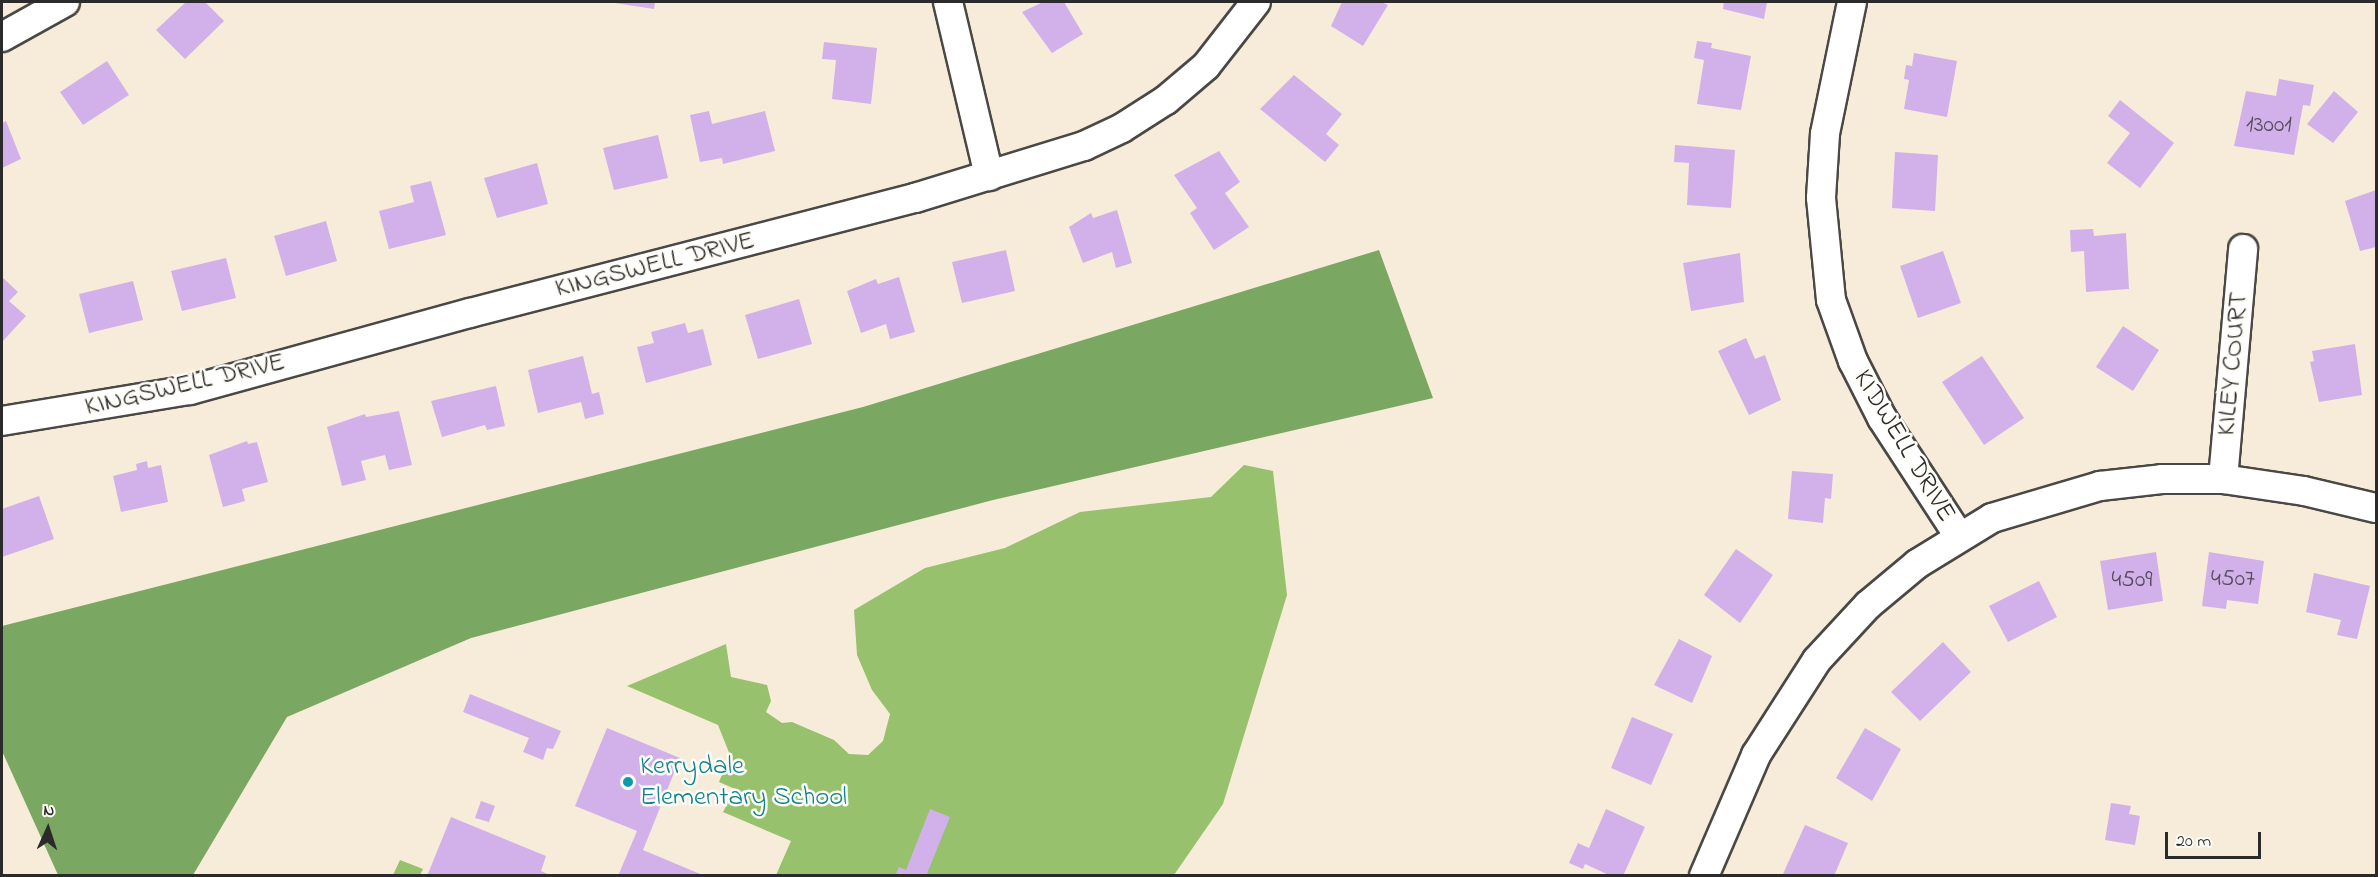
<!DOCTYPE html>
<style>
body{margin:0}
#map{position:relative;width:2378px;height:877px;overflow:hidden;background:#f7ecd9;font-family:"Indie Flower",sans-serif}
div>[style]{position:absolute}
.green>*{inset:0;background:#98c16e}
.forest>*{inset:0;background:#7aa761}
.building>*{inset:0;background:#d2b1ea}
.roads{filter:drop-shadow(2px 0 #4a4845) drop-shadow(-2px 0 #4a4845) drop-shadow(0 2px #4a4845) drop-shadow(0 -2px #4a4845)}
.minor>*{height:28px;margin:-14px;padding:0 14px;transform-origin:14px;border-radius:14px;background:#fff}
.dots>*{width:16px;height:16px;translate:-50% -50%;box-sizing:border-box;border:3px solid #fdfcf7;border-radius:50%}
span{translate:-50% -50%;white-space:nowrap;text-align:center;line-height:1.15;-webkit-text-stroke:5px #fdfcf7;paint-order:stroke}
.number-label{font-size:24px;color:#554c5b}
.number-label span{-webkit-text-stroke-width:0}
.street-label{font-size:27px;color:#2b2b2b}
.culture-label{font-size:27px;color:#0d838f}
.left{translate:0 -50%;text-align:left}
.frame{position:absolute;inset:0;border:3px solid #2b2b2b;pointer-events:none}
.north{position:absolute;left:18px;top:799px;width:60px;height:60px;-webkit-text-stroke:4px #fdfcf7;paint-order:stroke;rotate:3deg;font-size:16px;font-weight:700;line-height:24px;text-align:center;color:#2b2b2b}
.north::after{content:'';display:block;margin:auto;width:21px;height:27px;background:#2b2b2b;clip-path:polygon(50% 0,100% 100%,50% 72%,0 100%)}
.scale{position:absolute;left:2165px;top:832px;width:96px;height:27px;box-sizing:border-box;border:3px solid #2b2b2b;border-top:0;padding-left:8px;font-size:18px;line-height:21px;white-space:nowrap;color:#2b2b2b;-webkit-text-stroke:4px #fdfcf7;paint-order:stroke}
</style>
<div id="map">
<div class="green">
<div style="clip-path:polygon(1244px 465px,1273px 471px,1287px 595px,1223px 804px,1174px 875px,776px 875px,791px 841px,723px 812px,735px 789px,719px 782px,730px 755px,718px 725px,627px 686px,726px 644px,731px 677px,767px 685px,771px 701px,766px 712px,782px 723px,792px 722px,834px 740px,849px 754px,868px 755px,883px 741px,890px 714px,872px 690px,857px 655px,854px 610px,925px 568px,1005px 548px,1080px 512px,1211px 497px)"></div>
<div style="clip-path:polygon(400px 860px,423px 869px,420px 875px,393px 875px)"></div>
</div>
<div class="forest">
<div style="clip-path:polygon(1379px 250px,1433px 398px,993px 500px,471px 638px,287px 717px,193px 875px,58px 875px,2px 751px,2px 626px,863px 407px)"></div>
</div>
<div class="building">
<div style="clip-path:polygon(186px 2px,205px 2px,224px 21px,185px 59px,156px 30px)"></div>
<div style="clip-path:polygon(608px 2px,655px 2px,654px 9px)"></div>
<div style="clip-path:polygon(1043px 2px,1064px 2px,1083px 34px,1052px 53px,1022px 12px)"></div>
<div style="clip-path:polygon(1342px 2px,1381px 2px,1388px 5px,1363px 46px,1331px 26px)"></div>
<div style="clip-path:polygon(1724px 2px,1767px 2px,1764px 19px,1723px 9px)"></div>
<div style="clip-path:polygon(1697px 41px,1712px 43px,1711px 48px,1751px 56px,1741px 110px,1697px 104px,1704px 60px,1694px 58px)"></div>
<div style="clip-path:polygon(824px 42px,877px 48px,871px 104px,832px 99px,836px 60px,822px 59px)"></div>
<div style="clip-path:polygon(1914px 53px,1957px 61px,1947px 117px,1904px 109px,1909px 80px,1904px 79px,1906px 65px,1912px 66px)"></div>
<div style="clip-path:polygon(107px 61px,129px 95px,83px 125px,60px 92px)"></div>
<div style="clip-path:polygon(1294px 75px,1342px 114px,1326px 134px,1339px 145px,1325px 162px,1260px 109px)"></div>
<div style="clip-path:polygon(2279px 79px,2314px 85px,2310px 106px,2303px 105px,2294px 155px,2234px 146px,2246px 91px,2276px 96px)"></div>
<div style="clip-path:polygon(2334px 91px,2358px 112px,2333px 143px,2307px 124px)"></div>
<div style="clip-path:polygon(2120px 100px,2174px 143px,2140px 188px,2107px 163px,2130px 133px,2108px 116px)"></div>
<div style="clip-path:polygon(709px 111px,712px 124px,765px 111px,775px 151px,723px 164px,722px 158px,700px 162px,690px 115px)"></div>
<div style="clip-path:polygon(6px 121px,21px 159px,2px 168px,2px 123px)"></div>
<div style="clip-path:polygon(658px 135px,668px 178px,614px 190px,603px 148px)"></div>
<div style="clip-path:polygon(1675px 145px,1735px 150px,1731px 208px,1687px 205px,1689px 163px,1674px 162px)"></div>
<div style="clip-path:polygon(1219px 151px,1240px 182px,1225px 193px,1249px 227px,1214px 250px,1190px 213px,1197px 208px,1174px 175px)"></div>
<div style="clip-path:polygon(1895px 152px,1938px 155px,1935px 211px,1892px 208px)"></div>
<div style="clip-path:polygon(537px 163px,548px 204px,497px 218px,484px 178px)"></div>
<div style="clip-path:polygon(431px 181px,446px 235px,389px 249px,379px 211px,414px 202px,410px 186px)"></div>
<div style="clip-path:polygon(2376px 190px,2376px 247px,2360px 251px,2345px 201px)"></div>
<div style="clip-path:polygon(1117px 210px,1132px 263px,1116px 268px,1112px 252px,1083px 263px,1069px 227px,1091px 213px,1093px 218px)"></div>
<div style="clip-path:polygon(326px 221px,337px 261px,286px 276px,274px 236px)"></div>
<div style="clip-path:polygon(2093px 229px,2094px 236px,2126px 233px,2129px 289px,2086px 292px,2084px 251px,2071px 252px,2070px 230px)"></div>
<div style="clip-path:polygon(1006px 250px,1015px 291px,962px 303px,952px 262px)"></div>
<div style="clip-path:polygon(1943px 251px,1961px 303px,1918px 318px,1900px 266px)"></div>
<div style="clip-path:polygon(1740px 253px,1744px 302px,1691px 311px,1683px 263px)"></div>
<div style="clip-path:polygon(226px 258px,236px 298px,182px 311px,171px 271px)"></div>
<div style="clip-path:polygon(2px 277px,18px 292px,9px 301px,26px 316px,2px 342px)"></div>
<div style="clip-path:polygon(899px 277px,915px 332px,890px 339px,886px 324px,861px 333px,847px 291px,876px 279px,878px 284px)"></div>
<div style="clip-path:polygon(133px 281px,143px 320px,89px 333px,79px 294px)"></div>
<div style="clip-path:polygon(799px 299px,812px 344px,758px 359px,745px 315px)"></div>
<div style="clip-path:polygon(685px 323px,688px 333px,703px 329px,712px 365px,646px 383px,637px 347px,654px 343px,651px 332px)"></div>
<div style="clip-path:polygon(2123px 326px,2159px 350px,2133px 391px,2096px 367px)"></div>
<div style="clip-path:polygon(1746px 338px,1755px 359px,1765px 355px,1781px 400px,1749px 415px,1718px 351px)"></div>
<div style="clip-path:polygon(2355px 344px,2362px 395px,2319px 402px,2310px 362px,2314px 361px,2312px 351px)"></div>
<div style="clip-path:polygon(583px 356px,592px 394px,599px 392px,604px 414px,585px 419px,581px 402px,538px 413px,528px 370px)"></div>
<div style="clip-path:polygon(1982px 356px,2024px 418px,1984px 445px,1942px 382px)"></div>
<div style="clip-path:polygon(496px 386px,505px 426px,487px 430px,485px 425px,442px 437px,431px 401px)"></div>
<div style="clip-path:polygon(399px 411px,412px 465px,389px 470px,385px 455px,361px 461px,366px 480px,342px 486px,327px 427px,365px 414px,366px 417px)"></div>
<div style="clip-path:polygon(247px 441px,248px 444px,257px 442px,268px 482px,242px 489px,245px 501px,223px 507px,209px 455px)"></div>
<div style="clip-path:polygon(147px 461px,148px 468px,161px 465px,168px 502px,121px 512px,113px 476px,137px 470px,136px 464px)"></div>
<div style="clip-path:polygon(1792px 471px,1833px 474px,1831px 499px,1825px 498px,1823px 523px,1788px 519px)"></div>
<div style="clip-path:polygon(39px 496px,54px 539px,2px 557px,2px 509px)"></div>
<div style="clip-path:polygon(1736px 549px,1773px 575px,1740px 623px,1704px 595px)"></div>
<div style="clip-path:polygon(2156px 552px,2163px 601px,2108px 610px,2100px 561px)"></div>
<div style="clip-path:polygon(2209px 552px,2264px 561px,2258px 604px,2227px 600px,2226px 609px,2202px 606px)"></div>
<div style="clip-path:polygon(2314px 573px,2370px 586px,2357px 639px,2337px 635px,2341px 620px,2306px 612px)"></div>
<div style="clip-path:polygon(2039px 581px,2057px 617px,2008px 642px,1989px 606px)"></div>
<div style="clip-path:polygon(1679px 639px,1712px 656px,1692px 703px,1654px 685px)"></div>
<div style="clip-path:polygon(1943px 642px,1971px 672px,1920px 721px,1891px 692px)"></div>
<div style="clip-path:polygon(470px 694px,561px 731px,553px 749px,547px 748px,543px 760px,523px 752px,529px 738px,463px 712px)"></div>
<div style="clip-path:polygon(1632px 717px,1673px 734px,1651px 785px,1611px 768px)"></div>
<div style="clip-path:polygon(607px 728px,680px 758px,643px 850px,705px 876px,618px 876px,637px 831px,575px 806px)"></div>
<div style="clip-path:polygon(1865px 728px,1901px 749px,1872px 801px,1836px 778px)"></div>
<div style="clip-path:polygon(481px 801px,495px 806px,489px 822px,475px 818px)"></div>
<div style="clip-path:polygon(2111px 803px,2131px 806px,2129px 814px,2140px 816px,2135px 845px,2105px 840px)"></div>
<div style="clip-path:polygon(930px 809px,950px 817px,926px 876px,895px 876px,899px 867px,906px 870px)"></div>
<div style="clip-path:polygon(1606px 809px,1645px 827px,1623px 876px,1611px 876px,1585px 864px,1583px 869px,1569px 863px,1578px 843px,1589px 848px)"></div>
<div style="clip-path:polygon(451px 817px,546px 856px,541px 871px,552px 876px,427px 876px)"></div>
<div style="clip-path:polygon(1805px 825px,1848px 843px,1834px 876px,1783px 874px)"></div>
</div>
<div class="roads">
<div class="minor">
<div style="left:948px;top:2px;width:179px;rotate:76.7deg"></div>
<div style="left:1852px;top:2px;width:135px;rotate:101.6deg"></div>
<div style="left:1825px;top:134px;width:64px;rotate:93.6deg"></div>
<div style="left:1821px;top:198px;width:102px;rotate:84.4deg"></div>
<div style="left:1831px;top:300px;width:65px;rotate:70.2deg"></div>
<div style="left:1853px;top:361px;width:64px;rotate:63deg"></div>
<div style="left:1882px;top:418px;width:141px;rotate:56.9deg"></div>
<div style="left:2px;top:37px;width:72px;rotate:-29.1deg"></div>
<div style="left:2px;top:421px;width:191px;rotate:-9.4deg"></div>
<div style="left:190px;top:390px;width:290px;rotate:-15.4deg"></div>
<div style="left:470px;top:313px;width:460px;rotate:-14.5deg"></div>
<div style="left:915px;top:198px;width:177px;rotate:-17.1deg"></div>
<div style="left:1084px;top:146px;width:42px;rotate:-25.3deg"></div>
<div style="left:1122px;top:128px;width:52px;rotate:-32.5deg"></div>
<div style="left:1166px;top:100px;width:52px;rotate:-40.4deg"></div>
<div style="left:1206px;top:66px;width:81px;rotate:-52deg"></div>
<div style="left:2223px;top:479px;width:231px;rotate:-85deg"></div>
<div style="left:1704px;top:876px;width:132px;rotate:-66.7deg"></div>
<div style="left:1756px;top:755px;width:113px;rotate:-57.3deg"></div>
<div style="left:1817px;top:660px;width:75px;rotate:-47.2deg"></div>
<div style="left:1868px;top:605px;width:64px;rotate:-39.9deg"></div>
<div style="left:1917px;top:564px;width:88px;rotate:-31.5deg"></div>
<div style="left:1992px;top:518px;width:113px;rotate:-16.5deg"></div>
<div style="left:2100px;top:486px;width:62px;rotate:-6.4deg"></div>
<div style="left:2162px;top:479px;width:61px"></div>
<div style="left:2223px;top:479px;width:82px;rotate:8.4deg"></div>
<div style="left:2304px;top:491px;width:74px;rotate:13.3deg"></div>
</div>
</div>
<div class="dots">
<div style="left:628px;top:782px;background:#0f9aa8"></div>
</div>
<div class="number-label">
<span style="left:2269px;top:126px">13001</span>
<span style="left:2233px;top:580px">4507</span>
<span style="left:2132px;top:581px">4509</span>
</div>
<div class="street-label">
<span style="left:655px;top:265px;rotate:-14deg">KINGSWELL DRIVE</span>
<span style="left:2233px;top:364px;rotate:-85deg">KILEY COURT</span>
<span style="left:185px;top:385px;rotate:-13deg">KINGSWELL DRIVE</span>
<span style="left:1904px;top:446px;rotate:59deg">KIDWELL DRIVE</span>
</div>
<div class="culture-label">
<span class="left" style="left:640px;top:782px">Kerrydale<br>Elementary School</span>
</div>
<div class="frame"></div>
<div class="north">N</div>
<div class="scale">20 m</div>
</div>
